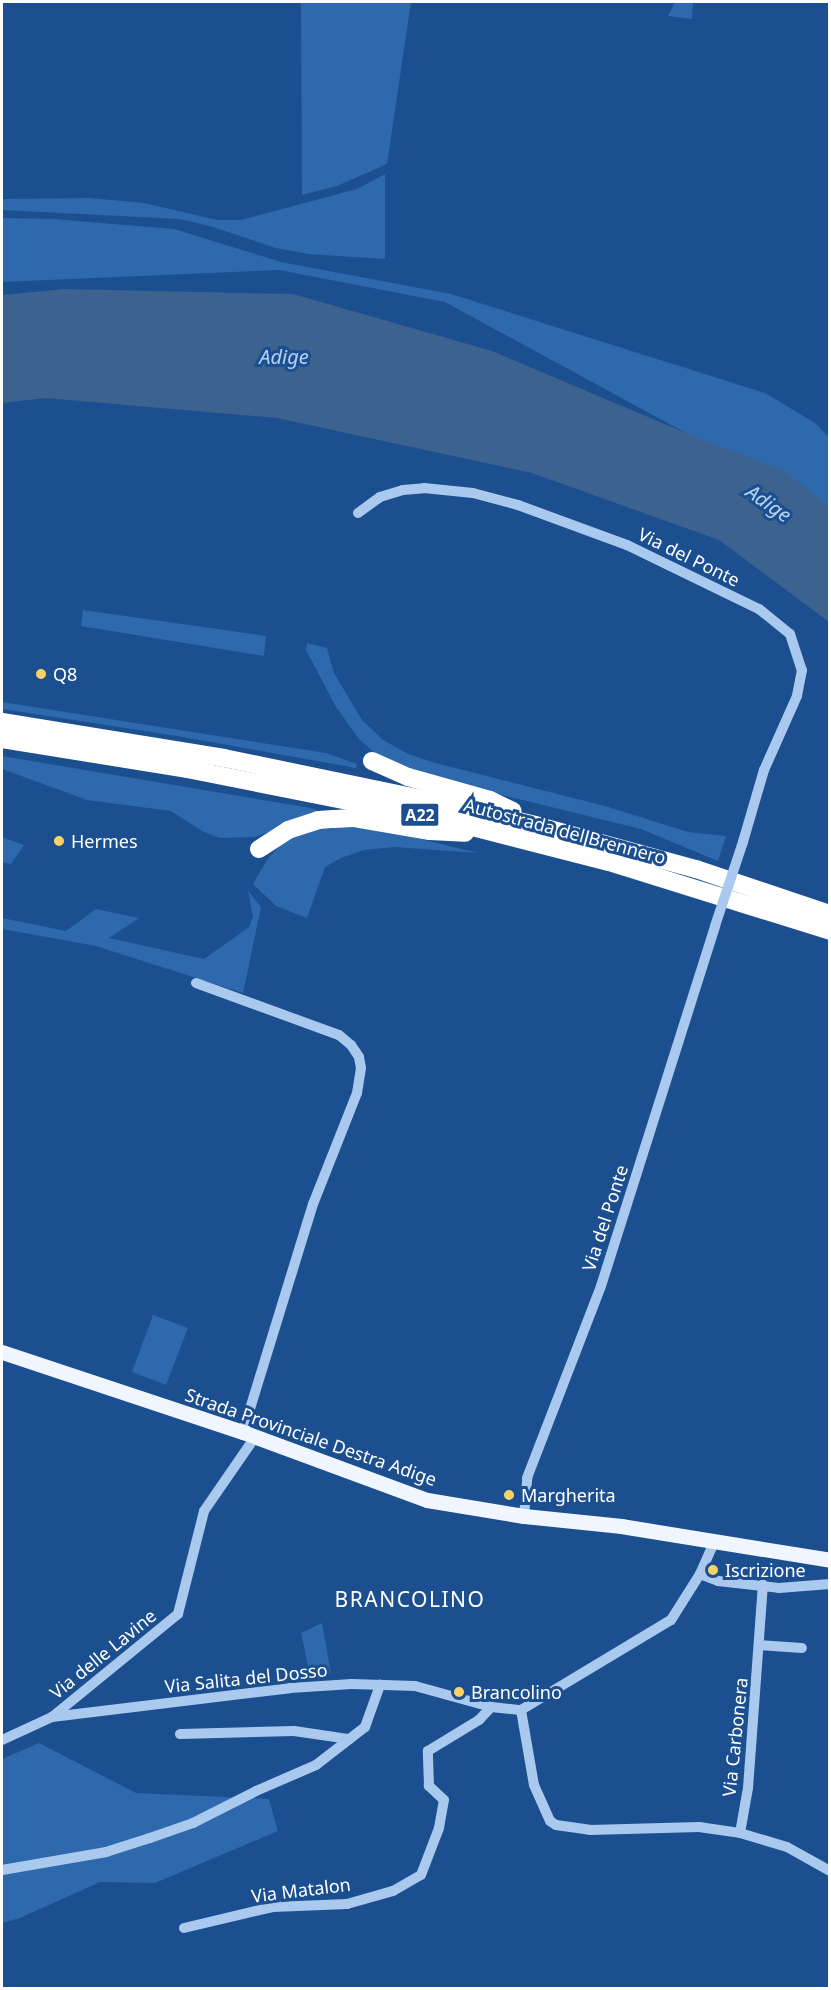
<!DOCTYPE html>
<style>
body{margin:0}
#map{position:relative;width:831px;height:1990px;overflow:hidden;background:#1b4f8f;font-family:"Noto Sans",sans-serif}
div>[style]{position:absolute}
.green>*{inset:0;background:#2e69ad}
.water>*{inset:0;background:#3c6290}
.minor>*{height:10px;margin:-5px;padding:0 5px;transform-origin:5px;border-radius:5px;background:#a9c9ee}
.major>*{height:15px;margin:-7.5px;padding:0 7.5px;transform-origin:7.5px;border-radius:7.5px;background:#f0f6ff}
.highway>*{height:18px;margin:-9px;padding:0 9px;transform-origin:9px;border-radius:9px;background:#fff}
.minor-bridge>*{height:10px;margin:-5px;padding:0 5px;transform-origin:5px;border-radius:5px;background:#a9c9ee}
.dots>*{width:16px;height:16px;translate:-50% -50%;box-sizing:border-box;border:3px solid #1b4f8f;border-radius:50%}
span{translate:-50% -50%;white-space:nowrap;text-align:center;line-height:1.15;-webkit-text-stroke:6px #1b4f8f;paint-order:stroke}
.shield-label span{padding:2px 4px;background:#1b4f8f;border:2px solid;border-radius:4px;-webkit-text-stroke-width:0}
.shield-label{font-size:16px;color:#fff;font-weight:700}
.street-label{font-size:18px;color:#fff}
.poi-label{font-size:18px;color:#fff}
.left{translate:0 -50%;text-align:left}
.water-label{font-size:20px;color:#b5d3f5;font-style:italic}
.quarter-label{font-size:21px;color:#fff;letter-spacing:1.5px}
.frame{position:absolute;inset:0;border:3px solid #fff;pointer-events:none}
</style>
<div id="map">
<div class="green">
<div style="clip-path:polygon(301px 2px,411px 2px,387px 164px,337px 186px,302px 195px)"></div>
<div style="clip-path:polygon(675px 2px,693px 2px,692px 19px,668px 16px)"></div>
<div style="clip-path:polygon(385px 174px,385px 259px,308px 254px,276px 248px,210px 226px,179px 219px,2px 210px,2px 199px,90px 198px,144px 203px,217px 220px,241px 220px,357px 189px)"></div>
<div style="clip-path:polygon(2px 218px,53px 219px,174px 229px,281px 262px,451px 294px,765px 393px,815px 423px,829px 437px,829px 511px,445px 302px,279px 270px,2px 282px)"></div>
<div style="clip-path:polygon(83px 610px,266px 636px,264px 656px,81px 626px)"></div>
<div style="clip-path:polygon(307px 643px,327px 648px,334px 673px,362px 720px,383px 740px,408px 754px,439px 764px,605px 806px,688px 832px,726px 836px,718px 861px,641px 829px,424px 776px,376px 754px,359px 739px,336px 707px,306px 650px)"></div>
<div style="clip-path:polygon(2px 702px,326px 753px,357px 764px,356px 768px,177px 736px,2px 709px)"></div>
<div style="clip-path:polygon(2px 756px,316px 809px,317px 814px,255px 837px,220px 838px,204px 832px,171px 811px,87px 800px,2px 769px)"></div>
<div style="clip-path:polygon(337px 825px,396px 833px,478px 853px,395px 847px,364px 850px,341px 858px,325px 867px,307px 918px,276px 906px,253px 884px,268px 858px,291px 835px)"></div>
<div style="clip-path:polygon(2px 837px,24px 845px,11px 864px,2px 862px)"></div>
<div style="clip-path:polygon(248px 891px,261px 907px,243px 993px,96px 946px,2px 929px,2px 918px,66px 931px,96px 909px,139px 918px,109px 938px,204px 959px,249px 927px,253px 917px)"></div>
<div style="clip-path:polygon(153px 1315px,188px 1328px,166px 1385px,132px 1372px)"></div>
<div style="clip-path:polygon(322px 1623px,331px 1673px,310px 1676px,301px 1633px)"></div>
<div style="clip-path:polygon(39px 1743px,136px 1793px,269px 1799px,278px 1831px,155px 1883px,100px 1882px,20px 1918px,2px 1923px,2px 1759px)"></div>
</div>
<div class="water">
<div style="clip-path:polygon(64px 289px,293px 294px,492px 351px,700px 439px,783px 470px,829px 507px,829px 622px,719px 540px,532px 473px,277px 418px,46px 398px,2px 403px,2px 295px)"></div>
</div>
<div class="minor">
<div style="left:358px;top:513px;width:27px;rotate:-36deg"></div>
<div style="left:380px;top:497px;width:24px;rotate:-17deg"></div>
<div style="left:403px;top:490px;width:21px;rotate:-5deg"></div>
<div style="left:424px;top:488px;width:49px;rotate:5.8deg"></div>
<div style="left:473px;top:493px;width:47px;rotate:14.9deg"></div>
<div style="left:518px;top:505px;width:116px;rotate:20.2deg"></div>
<div style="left:627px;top:545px;width:147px;rotate:25.9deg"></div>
<div style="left:759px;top:609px;width:40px;rotate:39deg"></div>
<div style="left:790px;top:634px;width:38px;rotate:72deg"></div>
<div style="left:802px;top:670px;width:26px;rotate:101deg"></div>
<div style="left:797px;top:696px;width:81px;rotate:114deg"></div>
<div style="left:764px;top:770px;width:75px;rotate:106.3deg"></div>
<div style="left:196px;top:983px;width:152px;rotate:20deg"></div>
<div style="left:339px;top:1035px;width:16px;rotate:40deg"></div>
<div style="left:351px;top:1045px;width:14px;rotate:56deg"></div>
<div style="left:359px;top:1057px;width:11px;rotate:80deg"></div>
<div style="left:361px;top:1068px;width:25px;rotate:99deg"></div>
<div style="left:357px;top:1093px;width:119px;rotate:111.6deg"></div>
<div style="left:313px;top:1204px;width:239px;rotate:107.1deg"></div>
<div style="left:524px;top:1516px;width:38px;rotate:-85deg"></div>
<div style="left:527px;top:1478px;width:206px;rotate:-68.9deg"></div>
<div style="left:601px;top:1286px;width:378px;rotate:-72.4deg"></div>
<div style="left:700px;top:1574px;width:19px;rotate:21deg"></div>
<div style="left:718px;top:1581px;width:61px;rotate:6.5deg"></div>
<div style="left:779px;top:1588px;width:51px;rotate:-4.5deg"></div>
<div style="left:760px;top:1645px;width:42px;rotate:4.1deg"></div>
<div style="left:521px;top:1710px;width:76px;rotate:80.2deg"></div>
<div style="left:534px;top:1785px;width:39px;rotate:66deg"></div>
<div style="left:550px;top:1821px;width:7px;rotate:34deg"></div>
<div style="left:556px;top:1825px;width:34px;rotate:8deg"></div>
<div style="left:590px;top:1830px;width:109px;rotate:-1.6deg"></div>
<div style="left:699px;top:1827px;width:41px;rotate:8.3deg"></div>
<div style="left:740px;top:1833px;width:49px;rotate:16.6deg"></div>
<div style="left:787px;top:1847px;width:49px;rotate:29.2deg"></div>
<div style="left:521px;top:1710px;width:175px;rotate:-31deg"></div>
<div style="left:671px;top:1620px;width:54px;rotate:-57.8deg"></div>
<div style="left:700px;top:1574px;width:36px;rotate:-66deg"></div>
<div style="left:52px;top:1717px;width:240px;rotate:-6.9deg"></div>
<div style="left:290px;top:1688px;width:62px;rotate:-3.7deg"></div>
<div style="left:352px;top:1684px;width:63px;rotate:1.8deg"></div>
<div style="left:415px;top:1686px;width:79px;rotate:15.4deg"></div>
<div style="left:491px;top:1707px;width:30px;rotate:6deg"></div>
<div style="left:180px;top:1734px;width:114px;rotate:-1.5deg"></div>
<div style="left:294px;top:1731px;width:56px;rotate:8.3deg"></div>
<div style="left:2px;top:1740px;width:55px;rotate:-24.7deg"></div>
<div style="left:52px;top:1717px;width:163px;rotate:-39.3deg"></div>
<div style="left:178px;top:1614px;width:106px;rotate:-75.8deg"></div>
<div style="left:204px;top:1511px;width:90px;rotate:-55.4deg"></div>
<div style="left:740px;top:1833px;width:46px;rotate:-79.9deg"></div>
<div style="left:748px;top:1788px;width:204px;rotate:-85.8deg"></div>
<div style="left:2px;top:1870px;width:106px;rotate:-9.8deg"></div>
<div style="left:106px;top:1852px;width:46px;rotate:-17.7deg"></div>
<div style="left:150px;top:1838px;width:46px;rotate:-19.2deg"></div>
<div style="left:193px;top:1823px;width:71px;rotate:-26.9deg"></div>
<div style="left:256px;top:1791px;width:65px;rotate:-23.4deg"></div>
<div style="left:316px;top:1765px;width:62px;rotate:-37.8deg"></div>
<div style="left:365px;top:1727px;width:45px;rotate:-70.3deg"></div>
<div style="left:184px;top:1928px;width:91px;rotate:-13.3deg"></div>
<div style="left:273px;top:1907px;width:74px;rotate:-2.3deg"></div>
<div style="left:347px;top:1904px;width:48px;rotate:-15.8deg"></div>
<div style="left:393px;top:1891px;width:32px;rotate:-30deg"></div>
<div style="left:421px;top:1875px;width:50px;rotate:-69deg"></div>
<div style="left:439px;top:1828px;width:28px;rotate:-80deg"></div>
<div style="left:444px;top:1800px;width:21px;rotate:-137deg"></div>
<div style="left:429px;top:1786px;width:35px;rotate:-92deg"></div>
<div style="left:428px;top:1751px;width:60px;rotate:-31.3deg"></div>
<div style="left:479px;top:1720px;width:18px;rotate:-47deg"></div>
</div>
<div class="major">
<div style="left:2px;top:1352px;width:254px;rotate:18.4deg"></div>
<div style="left:243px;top:1432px;width:196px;rotate:20.3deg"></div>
<div style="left:427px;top:1500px;width:98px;rotate:9.4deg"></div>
<div style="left:524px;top:1516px;width:98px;rotate:5.9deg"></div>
<div style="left:621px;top:1526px;width:212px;rotate:9.2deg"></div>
</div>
<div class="highway">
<div style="left:2px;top:722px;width:225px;rotate:9.2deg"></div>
<div style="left:224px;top:758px;width:228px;rotate:11.7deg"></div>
<div style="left:447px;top:804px;width:90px;rotate:13.4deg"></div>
<div style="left:535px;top:825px;width:167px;rotate:15.3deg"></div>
<div style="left:696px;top:869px;width:141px;rotate:18.6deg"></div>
<div style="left:2px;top:739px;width:187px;rotate:9.2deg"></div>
<div style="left:187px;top:769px;width:263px;rotate:11.2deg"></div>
<div style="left:445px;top:820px;width:169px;rotate:14.4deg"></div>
<div style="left:609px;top:862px;width:232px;rotate:17.3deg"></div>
<div style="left:372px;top:761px;width:39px;rotate:24deg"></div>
<div style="left:408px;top:777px;width:85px;rotate:15.7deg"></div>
<div style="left:490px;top:800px;width:25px;rotate:26deg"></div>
<div style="left:259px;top:849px;width:35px;rotate:-33deg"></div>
<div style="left:288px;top:830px;width:32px;rotate:-18deg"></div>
<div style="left:318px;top:820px;width:16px;rotate:-4deg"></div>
<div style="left:334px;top:819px;width:19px;rotate:-3deg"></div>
<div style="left:353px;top:818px;width:78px;rotate:9.6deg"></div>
<div style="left:430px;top:831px;width:35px;rotate:3deg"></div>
</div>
<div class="minor-bridge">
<div style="left:715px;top:926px;width:89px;rotate:-71.6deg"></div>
</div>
<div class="dots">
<div style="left:41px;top:674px;background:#ffd166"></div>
<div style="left:59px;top:841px;background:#ffd166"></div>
<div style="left:509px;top:1495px;background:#ffd166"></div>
<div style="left:713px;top:1570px;background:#ffd166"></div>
<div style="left:459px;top:1692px;background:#ffd166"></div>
</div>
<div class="shield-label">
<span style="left:420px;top:815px">A22</span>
</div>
<div class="street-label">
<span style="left:689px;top:557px;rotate:26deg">Via del Ponte</span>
<span style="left:565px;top:831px;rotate:15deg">Autostrada del Brennero</span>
<span style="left:605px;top:1218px;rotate:-72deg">Via del Ponte</span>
<span style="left:311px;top:1437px;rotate:19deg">Strada Provinciale Destra Adige</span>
<span style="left:103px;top:1654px;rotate:-39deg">Via delle Lavine</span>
<span style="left:246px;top:1678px;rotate:-6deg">Via Salita del Dosso</span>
<span style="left:735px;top:1737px;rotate:-84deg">Via Carbonera</span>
<span style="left:301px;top:1890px;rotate:-7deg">Via Matalon</span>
</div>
<div class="poi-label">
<span class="left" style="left:53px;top:674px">Q8</span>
<span class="left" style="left:71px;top:841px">Hermes</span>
<span class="left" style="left:521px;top:1495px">Margherita</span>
<span class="left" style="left:725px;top:1570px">Iscrizione</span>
<span class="left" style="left:471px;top:1692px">Brancolino</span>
</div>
<div class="water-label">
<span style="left:284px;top:356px">Adige</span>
<span style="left:769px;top:503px;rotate:35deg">Adige</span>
</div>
<div class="quarter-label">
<span style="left:410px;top:1599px">BRANCOLINO</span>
</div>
<div class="frame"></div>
</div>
